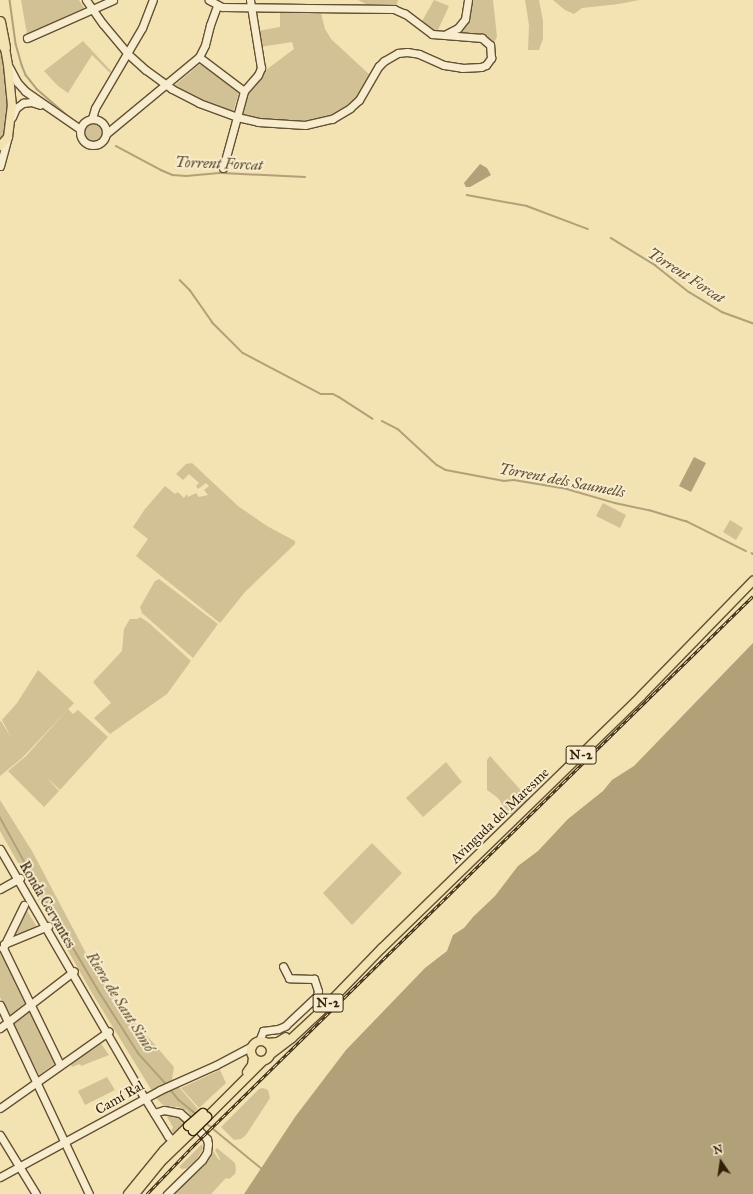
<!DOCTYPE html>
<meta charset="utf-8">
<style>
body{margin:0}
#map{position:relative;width:753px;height:1194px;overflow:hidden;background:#f3e2b2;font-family:"IM FELL Great Primer",serif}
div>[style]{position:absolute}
.green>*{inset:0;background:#d2c195}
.round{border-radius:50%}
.water>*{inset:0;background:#b2a078}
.stream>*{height:1.5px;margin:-0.75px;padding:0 0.75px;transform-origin:0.75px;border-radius:0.75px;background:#b2a078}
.roads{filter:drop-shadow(1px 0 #635032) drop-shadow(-1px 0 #635032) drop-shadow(0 1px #635032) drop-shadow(0 -1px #635032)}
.minor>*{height:7px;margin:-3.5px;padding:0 3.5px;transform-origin:3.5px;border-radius:3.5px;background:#f7eccd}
.minor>.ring{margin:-3.5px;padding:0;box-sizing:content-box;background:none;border:7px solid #f7eccd;border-radius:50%}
.major>*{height:8px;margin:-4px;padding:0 4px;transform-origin:4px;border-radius:4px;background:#f3e2b2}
.major>.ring{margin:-4px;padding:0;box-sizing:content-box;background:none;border:8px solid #f3e2b2;border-radius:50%}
.highway>*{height:10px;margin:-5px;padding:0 5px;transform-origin:5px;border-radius:5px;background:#f3e2b2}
.rail>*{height:3px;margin-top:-1.5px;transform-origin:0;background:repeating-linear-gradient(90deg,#f7eccd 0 4.5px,#332008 0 9px);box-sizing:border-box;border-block:1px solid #332008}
.bridges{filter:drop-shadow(1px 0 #332008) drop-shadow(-1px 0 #332008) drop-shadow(0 1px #332008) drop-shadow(0 -1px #332008)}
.major-bridge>*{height:8px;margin:-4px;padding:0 4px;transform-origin:4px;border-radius:4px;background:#f3e2b2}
span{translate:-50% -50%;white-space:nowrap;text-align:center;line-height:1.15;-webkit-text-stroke:4px #f7eccd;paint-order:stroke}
.shield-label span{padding:1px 3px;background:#f7eccd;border:1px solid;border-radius:3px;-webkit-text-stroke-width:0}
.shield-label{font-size:13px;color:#332008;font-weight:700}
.street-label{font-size:14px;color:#332008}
.water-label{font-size:15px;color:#5f4d2f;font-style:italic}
.north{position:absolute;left:701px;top:1142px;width:40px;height:40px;-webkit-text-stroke:3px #f7eccd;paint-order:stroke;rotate:347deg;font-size:11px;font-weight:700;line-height:16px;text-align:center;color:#332008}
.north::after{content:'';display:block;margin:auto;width:14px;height:18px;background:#332008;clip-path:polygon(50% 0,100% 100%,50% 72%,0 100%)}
</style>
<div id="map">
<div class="green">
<div style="clip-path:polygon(21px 0,79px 0,84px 8px,27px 34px)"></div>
<div style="clip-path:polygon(358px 0,398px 0,396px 6px,368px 5px)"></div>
<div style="clip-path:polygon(434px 0,449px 6px,437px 32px,428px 28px,421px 23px)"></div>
<div style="clip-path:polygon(470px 0,493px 0,497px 37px,495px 41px,493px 42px,482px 34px,461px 32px,469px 17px)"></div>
<div style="clip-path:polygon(525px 0,539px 0,543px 21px,543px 39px,539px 50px,528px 50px,529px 25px)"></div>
<div style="clip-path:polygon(553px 0,639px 0,619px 4px,582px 8px,574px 14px,565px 10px)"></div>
<div style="clip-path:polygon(280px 13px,321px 13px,325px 29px,331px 39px,370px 75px,359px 95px,337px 113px,324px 119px,302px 123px,256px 119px,241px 114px,248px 91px,262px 73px,294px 49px,292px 42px,260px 47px,258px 31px,280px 27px)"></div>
<div style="clip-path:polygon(83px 41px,111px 71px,110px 73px,92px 55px,68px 93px,58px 86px,44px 71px)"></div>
<div style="clip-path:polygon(0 46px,3px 50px,10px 104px,6px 135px,0 143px)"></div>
<div style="clip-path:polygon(200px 64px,239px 92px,233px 112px,195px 98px,174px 86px)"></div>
<div class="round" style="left:84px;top:123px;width:18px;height:18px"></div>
<div style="clip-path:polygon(192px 463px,238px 506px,267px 526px,295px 541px,295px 544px,245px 592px,220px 623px,136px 556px,148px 539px,133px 527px,145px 509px,165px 486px,175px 494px,178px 492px,184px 498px,187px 494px,188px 497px,196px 493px,199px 497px,208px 495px,204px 490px,209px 486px,206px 483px,198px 489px,196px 486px,199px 483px,189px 474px,183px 480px,176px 474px,186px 464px)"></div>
<div style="clip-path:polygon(603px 503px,626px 515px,620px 528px,596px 516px)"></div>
<div style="clip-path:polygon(730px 520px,743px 528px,736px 540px,723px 532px)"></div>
<div style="clip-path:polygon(159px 579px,218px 624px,193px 658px,142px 613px,140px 607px,155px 581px)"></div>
<div style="clip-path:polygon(140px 617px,149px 623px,191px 661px,167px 694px,110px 734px,94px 718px,111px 703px,93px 682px,122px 651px,124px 629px,130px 619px,138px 619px)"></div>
<div style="clip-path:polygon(38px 670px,74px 703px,22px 758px,0 776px,0 722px,1px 721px,12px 739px,2px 720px,17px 703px)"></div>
<div style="clip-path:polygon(68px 709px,73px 714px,78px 710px,108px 737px,60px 790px,46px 777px,59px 791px,44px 807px,8px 771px,26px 756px)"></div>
<div style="clip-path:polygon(490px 756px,526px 796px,528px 801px,511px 817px,498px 798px,487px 790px,487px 760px)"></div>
<div style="clip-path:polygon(446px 762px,462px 782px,423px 817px,406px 798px)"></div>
<div style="clip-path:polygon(0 800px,32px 851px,88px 957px,122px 1007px,174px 1067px,172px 1079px,198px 1109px,191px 1116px,187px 1111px,179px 1107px,164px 1106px,157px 1099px,92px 993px,0 831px)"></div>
<div style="clip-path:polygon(372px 843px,402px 873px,352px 925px,323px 893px)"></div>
<div style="clip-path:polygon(26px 909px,37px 927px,14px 935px,12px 933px)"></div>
<div style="clip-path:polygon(2px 950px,27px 1002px,9px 1016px,0 997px,0 951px)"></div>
<div style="clip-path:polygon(31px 1010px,57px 1062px,39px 1075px,13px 1024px)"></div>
<div style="clip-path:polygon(100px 1042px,109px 1055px,81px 1066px,80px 1064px,72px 1067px,70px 1063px)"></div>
<div style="clip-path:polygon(220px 1070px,226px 1083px,199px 1108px,181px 1088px)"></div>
<div style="clip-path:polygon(107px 1077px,115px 1090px,85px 1105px,78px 1091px)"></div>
<div style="clip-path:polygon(263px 1088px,268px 1090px,270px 1098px,246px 1135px,241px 1139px,234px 1140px,221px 1127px,259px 1089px)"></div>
<div style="clip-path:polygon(169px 1115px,180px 1117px,186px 1123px,175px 1133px,171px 1132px,173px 1127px,167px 1117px)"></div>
<div style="clip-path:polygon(202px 1144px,203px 1149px,196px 1160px,187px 1168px,182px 1169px,179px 1167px)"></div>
<div style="clip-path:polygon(217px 1148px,235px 1163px,236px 1170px,235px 1174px,229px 1179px,226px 1178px,211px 1194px,173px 1194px,204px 1164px,213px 1151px,219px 1160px,220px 1159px,215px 1150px)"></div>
</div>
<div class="water">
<div style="clip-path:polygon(480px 164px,487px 168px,491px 175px,470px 187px,466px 187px,464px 183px)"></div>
<div style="clip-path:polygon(694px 457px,706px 463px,691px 492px,679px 486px)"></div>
<div style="clip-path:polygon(753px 643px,753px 1194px,244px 1194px,295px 1117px,346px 1050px,425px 968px,447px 951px,453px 935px,464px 928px,473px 917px,495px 896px,518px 866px,538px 851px,568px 819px,603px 791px,612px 780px,634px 766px)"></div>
</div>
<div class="stream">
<div style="left:10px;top:0;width:44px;rotate:82.2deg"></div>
<div style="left:16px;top:44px;width:22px;rotate:74deg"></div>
<div style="left:22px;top:65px;width:11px;rotate:68deg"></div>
<div style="left:26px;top:75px;width:18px;rotate:52deg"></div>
<div style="left:37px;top:89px;width:40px;rotate:41deg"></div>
<div style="left:116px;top:146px;width:51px;rotate:28.1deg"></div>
<div style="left:161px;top:170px;width:13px;rotate:23deg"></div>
<div style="left:173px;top:175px;width:13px;rotate:4deg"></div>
<div style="left:186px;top:176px;width:36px;rotate:-5deg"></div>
<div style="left:222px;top:173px;width:83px;rotate:2.8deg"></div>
<div style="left:467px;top:195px;width:61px;rotate:10.4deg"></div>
<div style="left:527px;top:206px;width:65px;rotate:20.7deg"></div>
<div style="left:611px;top:238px;width:52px;rotate:31.5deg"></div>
<div style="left:655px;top:265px;width:43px;rotate:38.5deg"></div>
<div style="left:689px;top:292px;width:39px;rotate:31deg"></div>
<div style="left:722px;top:312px;width:33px;rotate:20deg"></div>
<div style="left:180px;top:280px;width:14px;rotate:45deg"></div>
<div style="left:190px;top:290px;width:39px;rotate:55deg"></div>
<div style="left:212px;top:322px;width:44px;rotate:45deg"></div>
<div style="left:243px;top:353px;width:88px;rotate:27.7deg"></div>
<div style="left:321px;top:394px;width:12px"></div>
<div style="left:333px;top:394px;width:7px;rotate:27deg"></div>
<div style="left:339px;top:397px;width:40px;rotate:32.9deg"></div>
<div style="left:382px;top:421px;width:18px;rotate:27deg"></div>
<div style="left:398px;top:429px;width:53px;rotate:42.7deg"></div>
<div style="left:437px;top:465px;width:10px;rotate:29deg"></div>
<div style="left:446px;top:470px;width:59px;rotate:10.7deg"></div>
<div style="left:504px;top:481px;width:10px;rotate:-6deg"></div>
<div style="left:514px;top:480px;width:54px;rotate:9.6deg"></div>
<div style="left:567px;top:489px;width:50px;rotate:16.3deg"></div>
<div style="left:615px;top:503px;width:35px;rotate:12deg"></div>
<div style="left:649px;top:510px;width:39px;rotate:17deg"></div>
<div style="left:686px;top:521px;width:67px;rotate:26.6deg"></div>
<div style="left:752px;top:553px;width:1px;rotate:45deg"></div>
<div style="left:0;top:817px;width:114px;rotate:61.2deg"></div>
<div style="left:55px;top:917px;width:88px;rotate:59.4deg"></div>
<div style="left:100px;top:993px;width:72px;rotate:57.4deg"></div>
<div style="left:139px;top:1054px;width:42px;rotate:47.9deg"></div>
<div style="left:170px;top:1089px;width:14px;rotate:51deg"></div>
<div style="left:179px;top:1100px;width:22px;rotate:39deg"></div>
<div style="left:205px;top:1122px;width:72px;rotate:39.4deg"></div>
</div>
<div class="roads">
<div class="minor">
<div style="left:86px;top:0;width:29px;rotate:55deg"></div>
<div style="left:103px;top:24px;width:39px;rotate:50deg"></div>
<div style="left:128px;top:54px;width:24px;rotate:42deg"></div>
<div style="left:146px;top:70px;width:32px;rotate:36deg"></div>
<div style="left:172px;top:89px;width:30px;rotate:27deg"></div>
<div style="left:199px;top:103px;width:40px;rotate:20.2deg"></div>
<div style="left:237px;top:117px;width:22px;rotate:13deg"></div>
<div style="left:258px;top:122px;width:47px;rotate:3.7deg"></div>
<div style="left:305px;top:125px;width:28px;rotate:-13deg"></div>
<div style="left:332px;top:119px;width:21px;rotate:-31deg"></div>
<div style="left:350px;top:108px;width:12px;rotate:-42deg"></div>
<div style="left:359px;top:100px;width:39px;rotate:-60deg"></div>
<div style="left:379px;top:66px;width:7px;rotate:-45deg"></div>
<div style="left:384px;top:61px;width:16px;rotate:-30deg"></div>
<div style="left:398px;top:53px;width:9px;rotate:-6deg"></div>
<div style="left:407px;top:52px;width:12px;rotate:9deg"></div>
<div style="left:419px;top:54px;width:27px;rotate:24deg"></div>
<div style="left:444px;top:65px;width:18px;rotate:9deg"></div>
<div style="left:462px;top:68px;width:19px;rotate:-3deg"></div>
<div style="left:481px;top:67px;width:5px;rotate:-22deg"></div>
<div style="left:486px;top:65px;width:9px;rotate:-54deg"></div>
<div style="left:491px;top:58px;width:13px;rotate:-94deg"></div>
<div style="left:490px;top:45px;width:11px;rotate:-139deg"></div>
<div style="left:482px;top:38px;width:50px;rotate:-175.4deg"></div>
<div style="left:432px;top:34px;width:34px;rotate:-143deg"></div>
<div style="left:405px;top:14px;width:12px;rotate:-156deg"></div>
<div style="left:394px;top:9px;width:172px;rotate:-179.3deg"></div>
<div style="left:222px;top:7px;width:15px;rotate:-152deg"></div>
<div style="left:446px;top:34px;width:13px;rotate:-27deg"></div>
<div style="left:458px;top:28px;width:11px;rotate:-52deg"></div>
<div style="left:465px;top:19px;width:19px;rotate:-81deg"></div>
<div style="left:27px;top:38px;width:94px;rotate:-23.8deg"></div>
<div style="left:199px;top:57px;width:56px;rotate:37.1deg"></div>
<div style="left:9px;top:67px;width:17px;rotate:62deg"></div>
<div style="left:17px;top:82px;width:12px;rotate:48deg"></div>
<div style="left:25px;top:91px;width:67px;rotate:34.6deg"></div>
<div style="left:12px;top:117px;width:10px;rotate:-66deg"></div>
<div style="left:16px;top:108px;width:9px;rotate:-36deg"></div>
<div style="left:23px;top:103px;width:8px;rotate:-7deg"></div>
<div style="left:31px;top:102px;width:9px;rotate:18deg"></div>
<div style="left:92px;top:118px;width:10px;rotate:-73deg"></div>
<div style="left:95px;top:108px;width:93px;rotate:-59.6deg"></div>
<div style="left:142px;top:28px;width:30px;rotate:-69deg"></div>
<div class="ring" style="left:80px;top:119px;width:19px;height:19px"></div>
<div style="left:107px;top:133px;width:119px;rotate:-39.6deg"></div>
<div style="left:199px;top:57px;width:13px;rotate:-63deg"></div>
<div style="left:205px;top:45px;width:21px;rotate:-76deg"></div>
<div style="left:210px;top:25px;width:20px;rotate:-70deg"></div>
<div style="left:0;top:166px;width:30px;rotate:-75deg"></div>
<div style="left:223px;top:168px;width:80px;rotate:-74.7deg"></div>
<div style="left:244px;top:91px;width:21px;rotate:-49deg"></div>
<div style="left:258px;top:75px;width:8px;rotate:-67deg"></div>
<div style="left:261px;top:68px;width:69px;rotate:-99.2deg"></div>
<div style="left:0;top:849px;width:287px;rotate:59.9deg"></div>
<div style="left:144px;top:1097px;width:46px;rotate:58.4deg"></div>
<div style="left:168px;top:1136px;width:7px;rotate:45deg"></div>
<div style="left:173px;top:1141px;width:4px"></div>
<div style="left:0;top:889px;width:23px;rotate:-29deg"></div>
<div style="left:24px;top:905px;width:48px;rotate:116deg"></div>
<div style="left:3px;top:948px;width:130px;rotate:64deg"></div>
<div style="left:4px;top:944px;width:48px;rotate:-22.2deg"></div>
<div style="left:0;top:1005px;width:209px;rotate:64.8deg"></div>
<div style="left:0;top:1028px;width:93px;rotate:-37.6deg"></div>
<div style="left:259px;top:1041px;width:11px;rotate:-68deg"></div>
<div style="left:263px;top:1031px;width:15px;rotate:-8deg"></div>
<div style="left:278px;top:1029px;width:8px;rotate:-23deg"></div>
<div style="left:285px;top:1026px;width:44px;rotate:-43.2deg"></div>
<div style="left:317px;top:996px;width:5px;rotate:-79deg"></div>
<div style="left:318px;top:991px;width:13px;rotate:-108deg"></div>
<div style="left:314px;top:979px;width:25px;rotate:-178deg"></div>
<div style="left:289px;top:978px;width:13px;rotate:-117deg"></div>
<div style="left:0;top:1108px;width:133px;rotate:-35.2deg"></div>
<div style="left:154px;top:1113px;width:10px;rotate:-17deg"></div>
<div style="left:164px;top:1110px;width:16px;rotate:11deg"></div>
<div style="left:180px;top:1113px;width:23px;rotate:41deg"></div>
<div style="left:197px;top:1128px;width:15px;rotate:48deg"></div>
<div style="left:207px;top:1139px;width:5px;rotate:79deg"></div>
<div style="left:208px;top:1144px;width:8px;rotate:97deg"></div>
<div style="left:207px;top:1152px;width:9px;rotate:122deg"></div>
<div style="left:202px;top:1160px;width:49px;rotate:135.8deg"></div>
<div style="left:0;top:1135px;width:69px;rotate:58.6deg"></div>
<div style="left:0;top:1177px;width:182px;rotate:-28.5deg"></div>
<div style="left:160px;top:1090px;width:61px;rotate:-24.1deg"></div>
<div style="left:216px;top:1065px;width:41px;rotate:-27.8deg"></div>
</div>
<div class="major">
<div style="left:0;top:146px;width:12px;rotate:-48deg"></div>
<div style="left:8px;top:137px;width:31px;rotate:-83deg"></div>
<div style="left:12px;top:106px;width:41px;rotate:-95.6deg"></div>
<div style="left:8px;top:65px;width:17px;rotate:-100deg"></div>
<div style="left:5px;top:48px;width:5px;rotate:-127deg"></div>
<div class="ring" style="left:251px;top:1041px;width:12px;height:12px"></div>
<div style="left:267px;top:1043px;width:11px;rotate:-5deg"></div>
<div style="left:278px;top:1042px;width:9px;rotate:-32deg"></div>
<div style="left:271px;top:1054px;width:26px;rotate:-37deg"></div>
<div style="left:292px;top:1038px;width:38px;rotate:-43deg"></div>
<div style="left:320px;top:1012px;width:89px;rotate:-45.9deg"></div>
<div style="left:382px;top:948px;width:361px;rotate:-44.2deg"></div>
<div style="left:641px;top:696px;width:161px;rotate:-45.8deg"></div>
<div style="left:247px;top:1072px;width:9px;rotate:-54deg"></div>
<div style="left:252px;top:1065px;width:7px;rotate:-82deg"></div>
<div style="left:207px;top:1117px;width:78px;rotate:-45deg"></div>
<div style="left:128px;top:1194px;width:57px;rotate:-50.7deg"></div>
<div style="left:164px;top:1150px;width:34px;rotate:-45deg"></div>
<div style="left:135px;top:1194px;width:40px;rotate:-51deg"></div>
<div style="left:160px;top:1163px;width:46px;rotate:-44.1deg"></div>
</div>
<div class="highway">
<div style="left:0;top:22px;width:26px;rotate:79deg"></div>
</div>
</div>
<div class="rail">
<div style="left:147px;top:1194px;width:62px;rotate:-46.3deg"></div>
<div style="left:190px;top:1149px;width:789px;rotate:-44.49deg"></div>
</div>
<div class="bridges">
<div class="major-bridge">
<div style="left:188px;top:1126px;width:20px;rotate:-41deg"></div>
<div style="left:193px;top:1131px;width:20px;rotate:-45deg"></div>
</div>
</div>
<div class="shield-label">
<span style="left:581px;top:755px">N-2</span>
<span style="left:328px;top:1003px">N-2</span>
</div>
<div class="street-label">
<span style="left:500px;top:816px;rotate:-44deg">Avinguda del Maresme</span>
<span style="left:47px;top:905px;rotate:60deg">Ronda Cervantes</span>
<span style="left:120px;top:1098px;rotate:-30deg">Camí Ral</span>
</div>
<div class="water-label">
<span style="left:219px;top:164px;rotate:2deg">Torrent Forcat</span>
<span style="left:686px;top:276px;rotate:33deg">Torrent Forcat</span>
<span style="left:562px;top:481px;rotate:11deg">Torrent dels Saumells</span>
<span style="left:120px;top:1002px;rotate:58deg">Riera de Sant Simó</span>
</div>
<div class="north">N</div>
</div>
